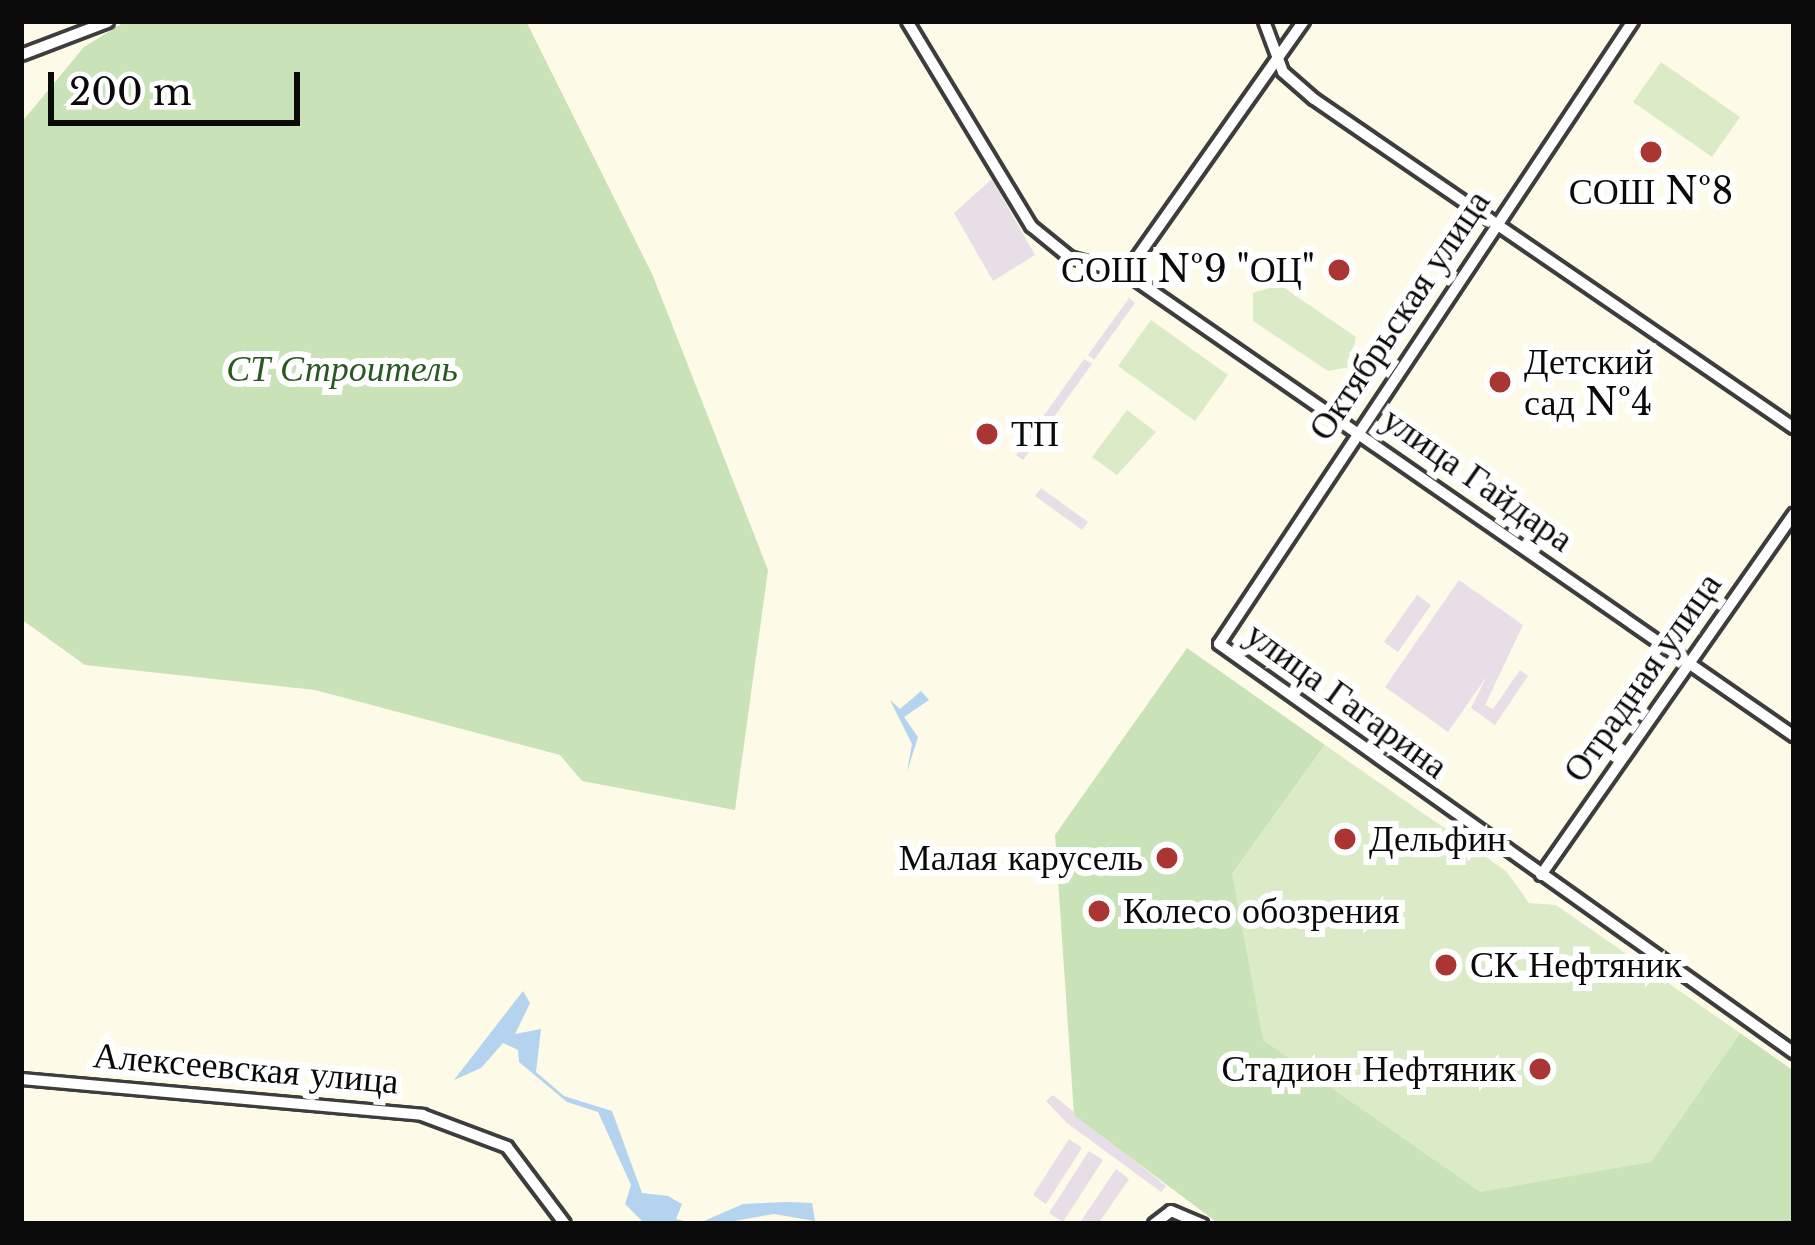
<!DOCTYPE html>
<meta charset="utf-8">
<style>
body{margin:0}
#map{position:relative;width:1815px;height:1245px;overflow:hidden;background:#fdfae8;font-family:"Libre Baskerville",serif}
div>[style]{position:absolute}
.industrial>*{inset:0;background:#e8dee8}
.green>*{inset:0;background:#cae2b7}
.pitch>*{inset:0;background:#dcebc7}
.water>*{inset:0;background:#b3d3ee}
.roads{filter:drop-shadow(3px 0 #3d3d3d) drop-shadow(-3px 0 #3d3d3d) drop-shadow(0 3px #3d3d3d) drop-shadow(0 -3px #3d3d3d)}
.minor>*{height:10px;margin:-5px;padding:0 5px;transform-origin:5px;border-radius:5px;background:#fff}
.dots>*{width:33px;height:33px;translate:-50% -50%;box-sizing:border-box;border:6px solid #fff;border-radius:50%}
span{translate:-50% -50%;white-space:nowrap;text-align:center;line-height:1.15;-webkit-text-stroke:12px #fff;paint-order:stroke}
.poi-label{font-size:36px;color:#0a0a0a}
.right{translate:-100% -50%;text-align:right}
.left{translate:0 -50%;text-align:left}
.street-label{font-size:36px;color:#0a0a0a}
.park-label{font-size:36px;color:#295922;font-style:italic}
.frame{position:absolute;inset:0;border:24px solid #0a0a0a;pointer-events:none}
.scale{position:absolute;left:48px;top:72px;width:252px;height:54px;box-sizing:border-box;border:6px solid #0a0a0a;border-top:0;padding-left:15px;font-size:36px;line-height:42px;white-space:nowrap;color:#0a0a0a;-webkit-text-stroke:9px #fff;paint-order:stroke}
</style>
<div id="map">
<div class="industrial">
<div style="clip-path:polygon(992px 179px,1035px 255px,993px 281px,954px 213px)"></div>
<div style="clip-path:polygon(1129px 298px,1135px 303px,1094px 360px,1088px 355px)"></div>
<div style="clip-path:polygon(1084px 359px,1092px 364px,1023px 460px,1016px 455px)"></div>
<div style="clip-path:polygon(1041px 488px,1088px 522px,1082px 530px,1035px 496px)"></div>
<div style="clip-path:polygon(1459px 580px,1523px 625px,1485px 705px,1493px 709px,1520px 670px,1528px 676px,1495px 725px,1471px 708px,1487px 676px,1448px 732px,1385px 687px)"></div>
<div style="clip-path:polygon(1417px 595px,1431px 605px,1398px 652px,1384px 642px)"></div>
<div style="clip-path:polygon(1053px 1095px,1166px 1186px,1161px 1192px,1067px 1123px,1046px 1101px)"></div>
<div style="clip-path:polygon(1069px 1139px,1082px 1148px,1046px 1204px,1033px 1195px)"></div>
<div style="clip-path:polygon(1089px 1151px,1103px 1160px,1063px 1222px,1049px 1213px)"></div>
<div style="clip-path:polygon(1116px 1169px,1129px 1179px,1098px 1224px,1079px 1224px)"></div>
</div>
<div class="green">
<div style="clip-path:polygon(126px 21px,526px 21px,653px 276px,768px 570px,735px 810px,582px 781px,560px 755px,315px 690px,85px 665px,21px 619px,21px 123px,84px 47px)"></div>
<div style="clip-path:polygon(1187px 648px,1325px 745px,1232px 874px,1651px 1161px,1740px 1033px,1794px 1071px,1794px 1224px,1219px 1224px,1074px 1115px,1055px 835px)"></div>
</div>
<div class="pitch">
<div style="clip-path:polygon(1661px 62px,1740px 117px,1712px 157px,1633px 102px)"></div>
<div style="clip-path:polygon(1280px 285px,1356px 337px,1350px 367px,1328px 371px,1253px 321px,1253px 293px)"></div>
<div style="clip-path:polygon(1151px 320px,1228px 375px,1195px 421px,1118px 366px)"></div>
<div style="clip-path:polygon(1127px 410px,1156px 432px,1117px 475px,1092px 457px)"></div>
<div style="clip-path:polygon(1325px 745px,1506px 871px,1529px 903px,1556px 905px,1740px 1033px,1651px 1162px,1480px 1192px,1263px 1040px,1232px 874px)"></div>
</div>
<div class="water">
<div style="clip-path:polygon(921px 691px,929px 700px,904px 717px,918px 737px,907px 772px,912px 744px,890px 700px,900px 709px)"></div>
<div style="clip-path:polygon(523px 991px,530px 1003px,515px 1034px,541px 1029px,536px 1072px,564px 1096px,612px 1111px,642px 1193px,668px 1196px,682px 1204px,676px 1219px,697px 1224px,743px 1204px,786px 1202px,812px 1203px,815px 1221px,774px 1214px,717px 1224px,645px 1224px,625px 1204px,631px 1185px,598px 1112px,567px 1102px,519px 1062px,518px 1050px,503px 1043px,481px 1068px,454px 1080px)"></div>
</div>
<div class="roads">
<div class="minor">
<div style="left:907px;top:21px;width:240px;rotate:58.8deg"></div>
<div style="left:1031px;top:226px;width:49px;rotate:39.2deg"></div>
<div style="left:1069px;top:257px;width:59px;rotate:15.7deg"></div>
<div style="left:1264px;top:21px;width:54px;rotate:69.6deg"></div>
<div style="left:1283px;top:72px;width:41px;rotate:41.1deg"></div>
<div style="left:1314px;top:99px;width:582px;rotate:34.43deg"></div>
<div style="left:1633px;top:21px;width:748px;rotate:123.61deg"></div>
<div style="left:1219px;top:644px;width:706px;rotate:35.42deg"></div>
<div style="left:21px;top:55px;width:93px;rotate:-20.8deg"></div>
<div style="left:1126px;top:273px;width:813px;rotate:34.73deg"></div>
<div style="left:1126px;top:273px;width:309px;rotate:-54.8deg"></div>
<div style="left:1541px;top:875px;width:441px;rotate:-55deg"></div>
<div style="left:21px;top:1079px;width:403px;rotate:5.1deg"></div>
<div style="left:422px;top:1115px;width:91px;rotate:20.6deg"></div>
<div style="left:507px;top:1147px;width:96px;rotate:53deg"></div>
<div style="left:1154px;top:1224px;width:21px;rotate:-37deg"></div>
<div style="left:1171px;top:1211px;width:34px;rotate:23deg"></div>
</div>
</div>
<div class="dots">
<div style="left:1651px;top:152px;background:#a93632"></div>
<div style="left:1339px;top:270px;background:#a93632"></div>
<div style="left:1500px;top:382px;background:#a93632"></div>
<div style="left:987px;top:434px;background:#a93632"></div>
<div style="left:1345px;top:839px;background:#a93632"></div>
<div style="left:1167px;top:858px;background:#a93632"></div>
<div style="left:1099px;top:911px;background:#a93632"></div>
<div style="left:1446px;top:965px;background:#a93632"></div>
<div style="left:1540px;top:1069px;background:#a93632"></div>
</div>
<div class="poi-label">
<span style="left:1651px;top:192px">СОШ №8</span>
<span class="right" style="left:1315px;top:270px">СОШ №9 "ОЦ"</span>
<span class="left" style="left:1524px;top:382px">Детский<br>сад №4</span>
<span class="left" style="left:1011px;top:434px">ТП</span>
<span class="left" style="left:1369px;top:839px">Дельфин</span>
<span class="right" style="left:1143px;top:858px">Малая карусель</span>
<span class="left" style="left:1123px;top:911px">Колесо обозрения</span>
<span class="left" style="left:1470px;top:965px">СК Нефтяник</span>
<span class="right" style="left:1516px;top:1069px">Стадион Нефтяник</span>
</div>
<div class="street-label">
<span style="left:1399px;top:315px;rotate:-56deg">Октябрьская улица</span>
<span style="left:1478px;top:479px;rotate:35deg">улица Гайдара</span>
<span style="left:1642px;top:677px;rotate:-55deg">Отрадная улица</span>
<span style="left:1347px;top:700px;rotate:36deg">улица Гагарина</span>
<span style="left:246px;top:1068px;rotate:5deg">Алексеевская улица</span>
</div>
<div class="park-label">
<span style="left:342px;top:369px">СТ Строитель</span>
</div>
<div class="frame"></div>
<div class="scale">200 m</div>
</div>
